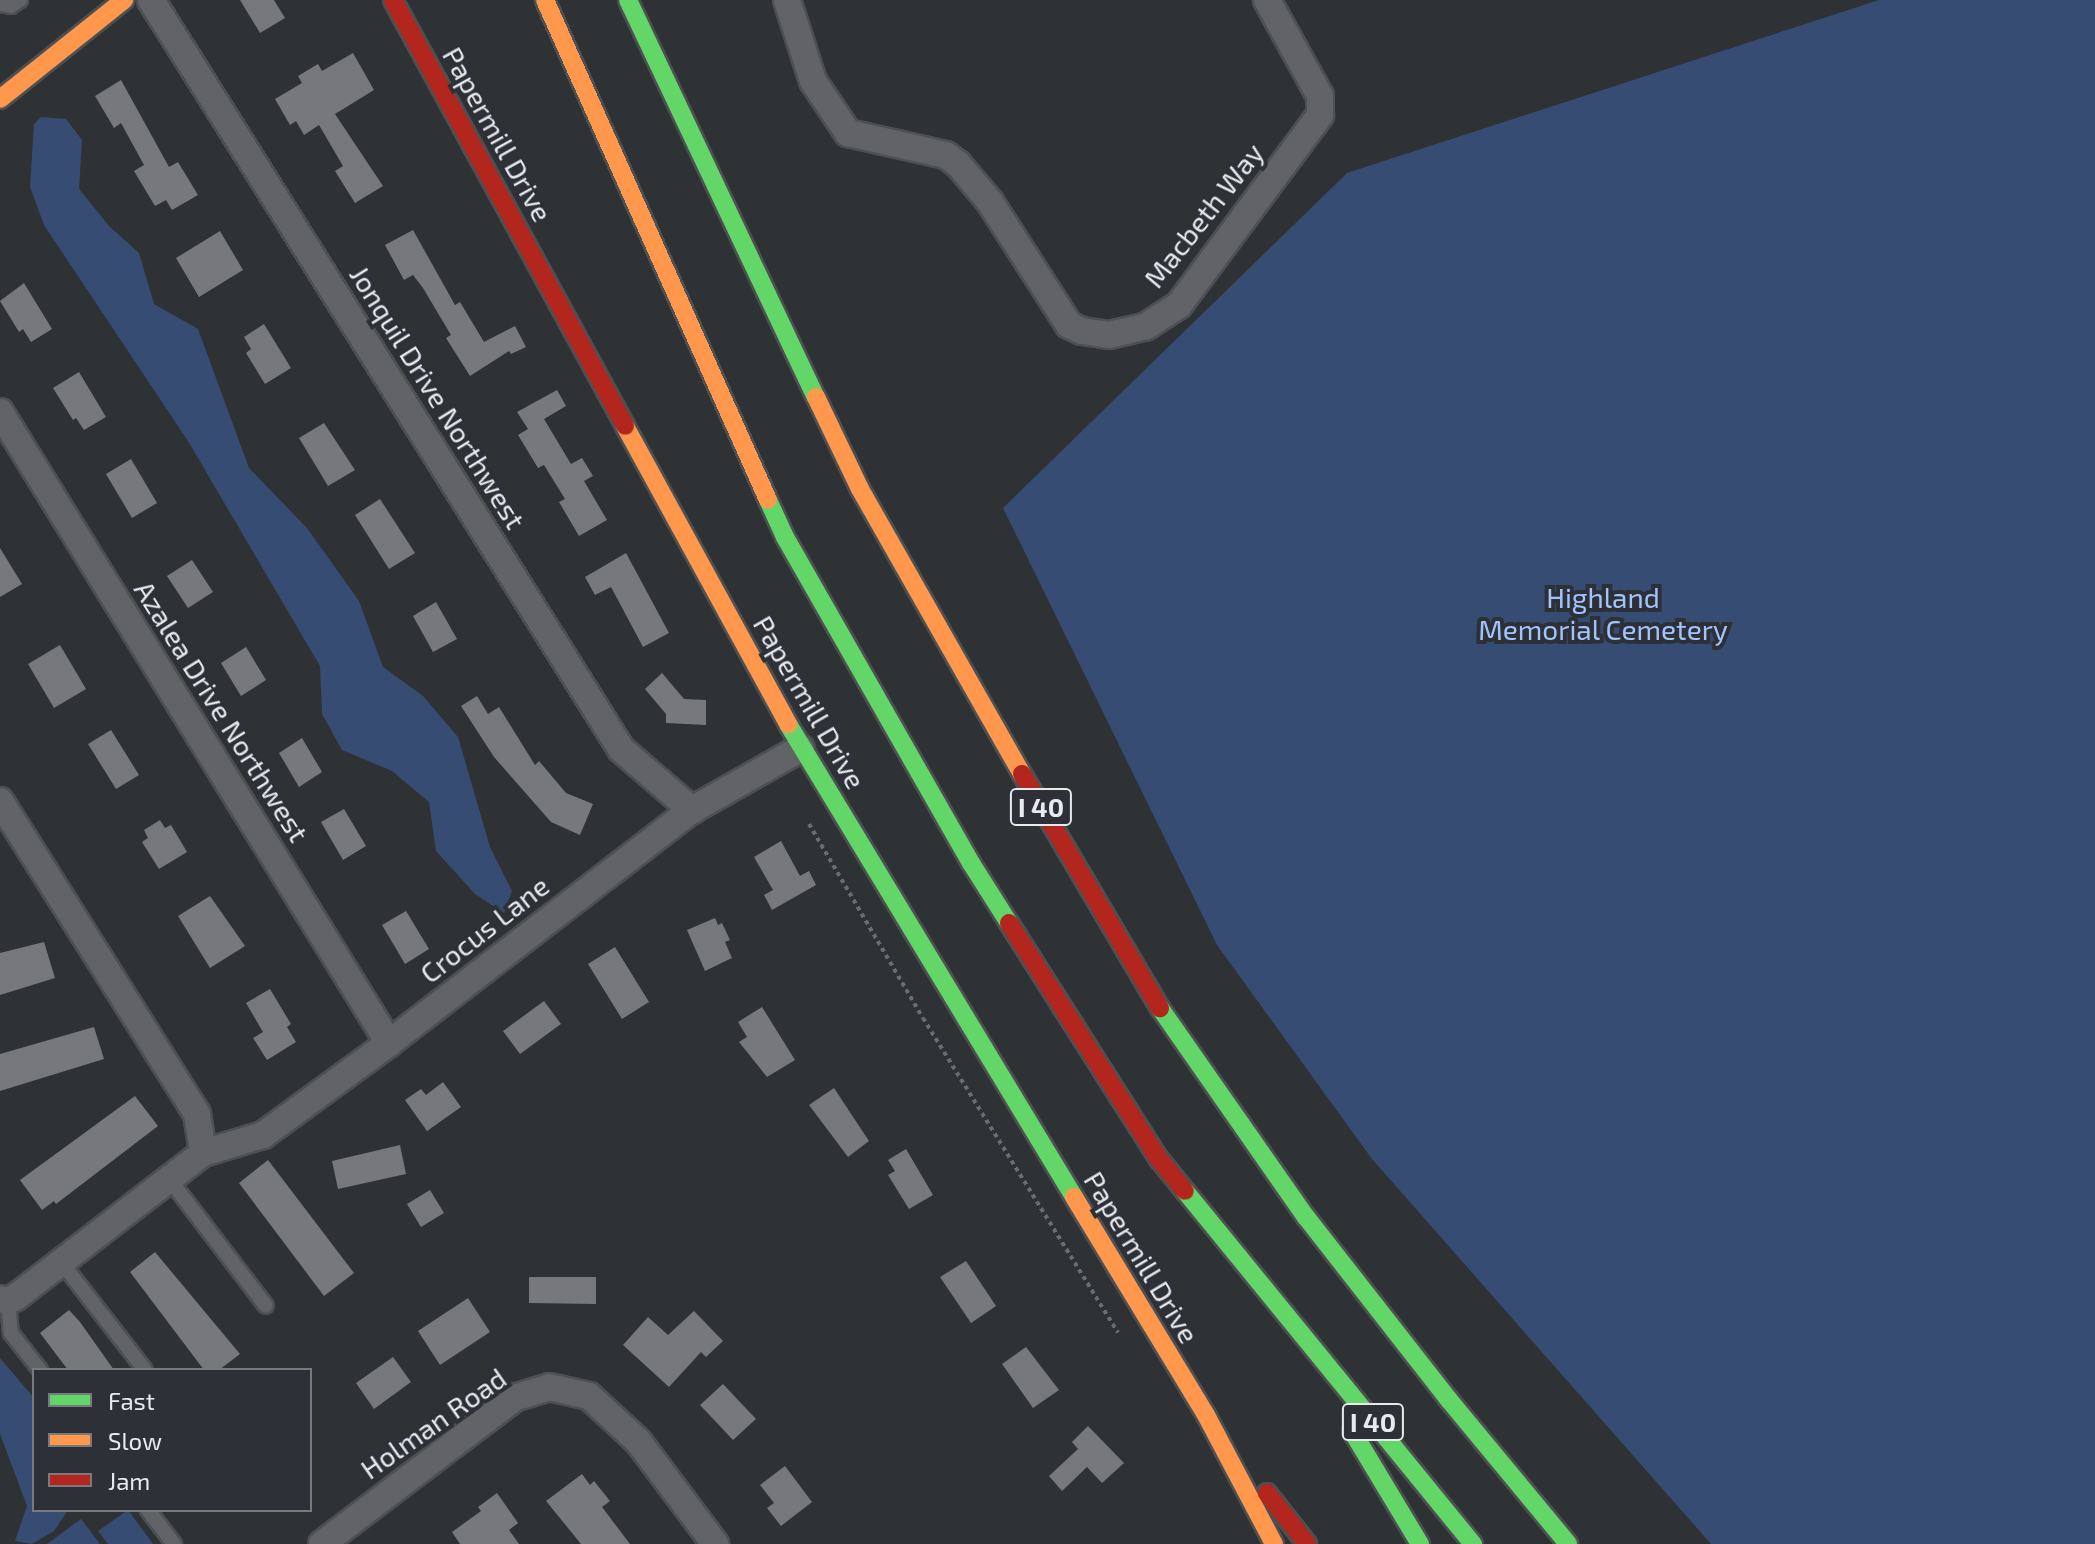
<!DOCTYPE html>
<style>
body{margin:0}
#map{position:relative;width:2095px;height:1544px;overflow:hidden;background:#2f3235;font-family:"Exo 2",sans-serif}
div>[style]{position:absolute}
.green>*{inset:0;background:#364c72}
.building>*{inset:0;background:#76787b}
.path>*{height:4px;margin-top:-2px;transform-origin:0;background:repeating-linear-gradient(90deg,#6b6e70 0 4px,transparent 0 8px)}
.roads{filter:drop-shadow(2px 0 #4d5053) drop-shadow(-2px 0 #4d5053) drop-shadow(0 2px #4d5053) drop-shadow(0 -2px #4d5053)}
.lane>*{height:14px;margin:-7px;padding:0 7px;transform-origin:7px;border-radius:7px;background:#626366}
.street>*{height:26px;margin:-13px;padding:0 13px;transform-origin:13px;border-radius:13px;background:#626366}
.fast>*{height:18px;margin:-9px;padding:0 9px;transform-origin:9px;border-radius:9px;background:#63d668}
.slow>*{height:18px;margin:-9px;padding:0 9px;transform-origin:9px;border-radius:9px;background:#ff974d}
.jam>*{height:18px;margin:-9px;padding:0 9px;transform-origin:9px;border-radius:9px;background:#b3261e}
span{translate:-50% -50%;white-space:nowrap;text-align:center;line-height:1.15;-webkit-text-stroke:8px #2d3137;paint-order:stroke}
.shield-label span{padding:2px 6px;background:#2d3137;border:2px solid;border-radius:6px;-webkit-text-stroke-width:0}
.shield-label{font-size:26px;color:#e7eaee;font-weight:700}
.street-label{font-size:28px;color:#e7eaee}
.park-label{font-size:28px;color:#a2c4fe}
.legend{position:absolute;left:32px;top:1368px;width:280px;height:144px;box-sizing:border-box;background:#2d3137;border:2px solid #777b80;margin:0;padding:10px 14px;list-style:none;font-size:24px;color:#e7eaee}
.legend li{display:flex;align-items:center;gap:16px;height:40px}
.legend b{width:40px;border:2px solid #777b80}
</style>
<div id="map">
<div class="green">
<div style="clip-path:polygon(1879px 0,2095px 0,2095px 1544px,1711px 1544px,1372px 1159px,1217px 945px,1003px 508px,1347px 173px)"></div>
<div style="clip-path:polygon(41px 117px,66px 119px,82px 140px,79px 189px,109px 226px,139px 253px,154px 304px,198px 329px,249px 468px,307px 528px,359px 601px,383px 667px,423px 696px,458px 737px,490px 847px,512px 891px,504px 913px,475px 894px,436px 851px,429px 802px,392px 771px,342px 750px,322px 714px,320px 666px,188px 441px,44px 225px,30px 187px,34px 124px)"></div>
<div style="clip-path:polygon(0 1358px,34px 1398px,34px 1510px,68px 1510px,54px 1531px,32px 1544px,15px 1541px,27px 1506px,0 1434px)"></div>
<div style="clip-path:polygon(128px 1510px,153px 1544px,108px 1544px,98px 1531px)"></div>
<div style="clip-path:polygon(81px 1519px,100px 1544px,47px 1544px)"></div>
</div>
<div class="building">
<div style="clip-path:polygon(240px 0,274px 0,285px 18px,260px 33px)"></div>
<div style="clip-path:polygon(353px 53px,374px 90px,335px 114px,383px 186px,355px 203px,335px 171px,343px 166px,319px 125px,304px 135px,296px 121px,290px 125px,275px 99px,302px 83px,298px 76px,318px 64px,322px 71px)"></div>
<div style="clip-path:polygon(121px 80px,169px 167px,178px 162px,198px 195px,172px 210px,166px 200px,155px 206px,134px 171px,144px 165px,121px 123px,114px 128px,95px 96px)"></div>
<div style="clip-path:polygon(413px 230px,455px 305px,460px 302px,484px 342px,515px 326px,526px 347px,511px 354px,509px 351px,470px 376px,446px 338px,451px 335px,423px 288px,413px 275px,404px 280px,385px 245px)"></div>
<div style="clip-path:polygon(220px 231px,243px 270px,199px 297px,176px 258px)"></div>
<div style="clip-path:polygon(24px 283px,52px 329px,31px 342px,23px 329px,19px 332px,0 301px)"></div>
<div style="clip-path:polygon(264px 324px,291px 368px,265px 384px,246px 353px,251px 349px,244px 337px)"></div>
<div style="clip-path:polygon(79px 372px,106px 417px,84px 430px,76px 418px,73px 420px,53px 388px)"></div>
<div style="clip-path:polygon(557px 390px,566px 406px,544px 419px,571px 464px,582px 458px,593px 476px,584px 481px,607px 520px,579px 536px,559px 502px,565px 499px,544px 465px,538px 468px,518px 435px,528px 429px,517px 412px)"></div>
<div style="clip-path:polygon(324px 423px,355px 470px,328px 486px,299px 438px)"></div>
<div style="clip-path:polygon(131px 459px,157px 503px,132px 518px,106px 474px)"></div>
<div style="clip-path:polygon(380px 499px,415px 553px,389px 569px,355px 515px)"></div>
<div style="clip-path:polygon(0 548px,22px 584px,0 597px)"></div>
<div style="clip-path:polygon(626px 553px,669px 633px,643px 647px,611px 587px,595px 595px,585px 577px)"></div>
<div style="clip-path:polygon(192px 560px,213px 592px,188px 608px,167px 576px)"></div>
<div style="clip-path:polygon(436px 602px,457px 639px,433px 652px,413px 616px)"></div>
<div style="clip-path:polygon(60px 645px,86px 689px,54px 708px,28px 664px)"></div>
<div style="clip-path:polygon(246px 647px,266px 680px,241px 696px,221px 663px)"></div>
<div style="clip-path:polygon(662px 673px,684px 699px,706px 700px,706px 725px,666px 723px,666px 714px,645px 689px)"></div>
<div style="clip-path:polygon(477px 696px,488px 714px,499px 707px,535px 765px,539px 761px,566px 793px,593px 804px,580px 835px,551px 822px,494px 757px,461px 706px)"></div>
<div style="clip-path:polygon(111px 730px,139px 775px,116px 789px,88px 744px)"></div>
<div style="clip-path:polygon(302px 738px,322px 772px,299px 787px,279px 753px)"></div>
<div style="clip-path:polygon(344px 809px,366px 846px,343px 860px,321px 822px)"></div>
<div style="clip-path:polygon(160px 820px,165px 828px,171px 825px,187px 852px,159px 869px,142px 842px,148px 838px,144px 830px)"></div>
<div style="clip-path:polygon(781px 841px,800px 876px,809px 871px,816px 885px,772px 910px,764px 895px,773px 890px,754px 857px)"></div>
<div style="clip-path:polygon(210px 896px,245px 946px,210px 968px,178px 916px)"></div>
<div style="clip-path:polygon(406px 911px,429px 949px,405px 964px,382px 925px)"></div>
<div style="clip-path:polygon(715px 918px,718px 925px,722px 923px,730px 940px,725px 942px,732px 958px,705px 971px,687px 930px)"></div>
<div style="clip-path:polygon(44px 942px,55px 978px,0 995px,0 953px)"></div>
<div style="clip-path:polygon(615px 947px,649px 1002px,622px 1019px,588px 964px)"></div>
<div style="clip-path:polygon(270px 989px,291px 1024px,287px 1027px,296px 1042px,267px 1060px,253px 1038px,263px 1032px,246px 1003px)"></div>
<div style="clip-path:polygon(544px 1001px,561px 1024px,520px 1054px,503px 1031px)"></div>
<div style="clip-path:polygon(762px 1007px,795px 1060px,767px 1077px,739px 1042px,747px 1037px,738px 1022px)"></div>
<div style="clip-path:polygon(94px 1027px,104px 1059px,0 1091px,0 1054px)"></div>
<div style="clip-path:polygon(443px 1082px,461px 1107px,427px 1131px,405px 1100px,421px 1089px,426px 1095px)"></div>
<div style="clip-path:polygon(834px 1088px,869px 1141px,848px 1157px,809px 1105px)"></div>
<div style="clip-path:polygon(135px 1096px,158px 1126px,56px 1204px,54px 1201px,42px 1210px,20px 1180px)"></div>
<div style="clip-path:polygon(400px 1145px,406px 1174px,338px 1189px,332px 1161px)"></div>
<div style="clip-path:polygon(906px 1149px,933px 1195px,909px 1209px,888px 1175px,895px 1171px,888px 1160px)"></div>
<div style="clip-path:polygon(268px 1160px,354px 1273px,324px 1296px,239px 1183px)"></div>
<div style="clip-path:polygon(430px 1190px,444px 1213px,421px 1227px,407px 1204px)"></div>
<div style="clip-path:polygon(155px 1252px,240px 1354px,219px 1370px,204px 1370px,130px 1272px)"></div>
<div style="clip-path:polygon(966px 1261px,996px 1306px,971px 1323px,940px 1277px)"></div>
<div style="clip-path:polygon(529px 1277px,596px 1277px,596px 1304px,529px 1303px)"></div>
<div style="clip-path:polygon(468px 1298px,490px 1332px,440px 1365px,418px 1331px)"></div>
<div style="clip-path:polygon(69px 1310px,80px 1322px,114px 1370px,68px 1370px,40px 1333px)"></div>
<div style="clip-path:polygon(694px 1311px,723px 1341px,706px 1357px,701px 1352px,669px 1387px,623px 1345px,648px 1317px,668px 1335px)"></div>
<div style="clip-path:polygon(1026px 1347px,1059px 1390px,1033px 1408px,1002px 1364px)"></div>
<div style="clip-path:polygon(393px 1357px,411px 1382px,374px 1409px,356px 1383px)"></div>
<div style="clip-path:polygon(723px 1384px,756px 1419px,733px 1440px,700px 1405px)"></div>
<div style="clip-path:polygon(1088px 1426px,1124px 1463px,1102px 1483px,1087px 1467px,1062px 1491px,1049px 1476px,1078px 1449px,1072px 1442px)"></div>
<div style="clip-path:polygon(785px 1466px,812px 1502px,781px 1526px,767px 1508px,774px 1503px,760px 1485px)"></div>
<div style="clip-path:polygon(582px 1474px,590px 1485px,594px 1481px,610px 1501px,602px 1507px,630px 1544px,581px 1544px,546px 1501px)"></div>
<div style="clip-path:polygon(497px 1493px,518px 1523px,509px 1530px,519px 1544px,460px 1544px,452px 1532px,481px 1511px,478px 1507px)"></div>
</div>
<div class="path">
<div style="left:809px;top:824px;width:225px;rotate:59.6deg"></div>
<div style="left:923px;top:1018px;width:370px;rotate:58.2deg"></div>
</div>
<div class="roads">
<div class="lane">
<div style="left:0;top:4px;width:11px;rotate:10deg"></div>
<div style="left:11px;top:6px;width:11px;rotate:-34deg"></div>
<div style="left:170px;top:1180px;width:158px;rotate:52.7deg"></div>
<div style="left:62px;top:1263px;width:135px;rotate:52.2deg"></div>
<div style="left:8px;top:1301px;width:32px;rotate:85deg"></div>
<div style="left:11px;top:1333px;width:47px;rotate:51.9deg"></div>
<div style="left:148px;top:1510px;width:43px;rotate:52.6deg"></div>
</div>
<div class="street">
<div style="left:151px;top:0;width:884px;rotate:57.89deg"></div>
<div style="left:621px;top:749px;width:94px;rotate:40.7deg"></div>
<div style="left:787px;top:0;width:85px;rotate:72.2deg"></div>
<div style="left:813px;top:81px;width:63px;rotate:56.1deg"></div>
<div style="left:848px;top:133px;width:100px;rotate:12.7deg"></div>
<div style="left:946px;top:155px;width:15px;rotate:37deg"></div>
<div style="left:958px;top:164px;width:50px;rotate:49.9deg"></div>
<div style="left:990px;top:202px;width:146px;rotate:57.3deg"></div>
<div style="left:1069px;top:325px;width:14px;rotate:25deg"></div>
<div style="left:1082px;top:331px;width:27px;rotate:8deg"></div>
<div style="left:1109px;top:335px;width:37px;rotate:-13deg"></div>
<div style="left:1145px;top:327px;width:40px;rotate:-32.9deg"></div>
<div style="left:1179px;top:305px;width:237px;rotate:-53.4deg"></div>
<div style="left:1320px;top:115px;width:19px;rotate:-90deg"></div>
<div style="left:1320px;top:96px;width:110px;rotate:-118.9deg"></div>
<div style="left:0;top:412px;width:741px;rotate:58.35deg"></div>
<div style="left:0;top:801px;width:370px;rotate:57.8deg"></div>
<div style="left:197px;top:1114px;width:39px;rotate:81deg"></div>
<div style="left:0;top:1299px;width:8px;rotate:14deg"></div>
<div style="left:8px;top:1301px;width:9px;rotate:-27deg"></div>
<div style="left:16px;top:1297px;width:236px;rotate:-37.6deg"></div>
<div style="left:203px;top:1153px;width:63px;rotate:-16.7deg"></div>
<div style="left:263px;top:1135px;width:156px;rotate:-36.1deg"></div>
<div style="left:389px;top:1043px;width:382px;rotate:-37.6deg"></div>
<div style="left:692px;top:810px;width:125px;rotate:-29.6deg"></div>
<div style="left:322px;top:1544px;width:241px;rotate:-37.2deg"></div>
<div style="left:514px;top:1398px;width:37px;rotate:-17deg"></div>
<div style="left:549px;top:1387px;width:41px;rotate:12.7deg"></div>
<div style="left:589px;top:1396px;width:67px;rotate:42.6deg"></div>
<div style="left:638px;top:1441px;width:129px;rotate:53.2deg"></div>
</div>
<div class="fast">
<div style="left:628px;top:0;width:439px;rotate:64.7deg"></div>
<div style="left:768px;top:500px;width:41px;rotate:65.3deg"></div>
<div style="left:785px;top:537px;width:375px;rotate:60.3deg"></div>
<div style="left:971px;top:863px;width:71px;rotate:57.7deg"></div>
<div style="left:788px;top:724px;width:553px;rotate:58.84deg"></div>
<div style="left:1160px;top:1008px;width:255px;rotate:55.1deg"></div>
<div style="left:1306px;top:1217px;width:232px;rotate:52deg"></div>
<div style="left:1449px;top:1400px;width:187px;rotate:50.4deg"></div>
<div style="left:1185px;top:1191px;width:456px;rotate:50.8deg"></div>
<div style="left:1352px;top:1431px;width:132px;rotate:59deg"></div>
</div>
<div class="slow">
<div style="left:545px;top:0;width:547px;rotate:65.96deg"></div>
<div style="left:0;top:99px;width:159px;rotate:-38.6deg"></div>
<div style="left:816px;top:397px;width:102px;rotate:64.4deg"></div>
<div style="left:860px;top:489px;width:328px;rotate:60.4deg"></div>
<div style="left:625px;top:426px;width:340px;rotate:61.3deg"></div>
<div style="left:1074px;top:1197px;width:255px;rotate:58.8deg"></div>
<div style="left:1206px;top:1415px;width:146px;rotate:62.2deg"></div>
</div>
<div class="jam">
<div style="left:393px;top:0;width:485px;rotate:61.4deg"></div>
<div style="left:1022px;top:774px;width:272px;rotate:59.5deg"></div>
<div style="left:1009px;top:923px;width:280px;rotate:57.6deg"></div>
<div style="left:1159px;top:1159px;width:41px;rotate:50.9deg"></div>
<div style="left:1267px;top:1493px;width:65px;rotate:51.9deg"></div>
</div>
</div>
<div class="shield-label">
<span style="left:1041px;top:807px">I 40</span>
<span style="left:1373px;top:1422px">I 40</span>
</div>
<div class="street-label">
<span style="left:498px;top:134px;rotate:61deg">Papermill Drive</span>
<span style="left:1203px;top:215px;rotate:-52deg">Macbeth Way</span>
<span style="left:438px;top:397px;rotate:58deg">Jonquil Drive Northwest</span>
<span style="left:810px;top:702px;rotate:60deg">Papermill Drive</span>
<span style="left:222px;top:711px;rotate:58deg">Azalea Drive Northwest</span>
<span style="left:484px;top:929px;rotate:-38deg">Crocus Lane</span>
<span style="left:1142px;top:1257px;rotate:59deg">Papermill Drive</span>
<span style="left:433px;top:1423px;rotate:-35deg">Holman Road</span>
</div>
<div class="park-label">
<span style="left:1603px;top:613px">Highland<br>Memorial Cemetery</span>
</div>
<ul class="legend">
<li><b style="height:10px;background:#63d668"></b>Fast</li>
<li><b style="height:10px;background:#ff974d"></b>Slow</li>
<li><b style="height:10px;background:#b3261e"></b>Jam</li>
</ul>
</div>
